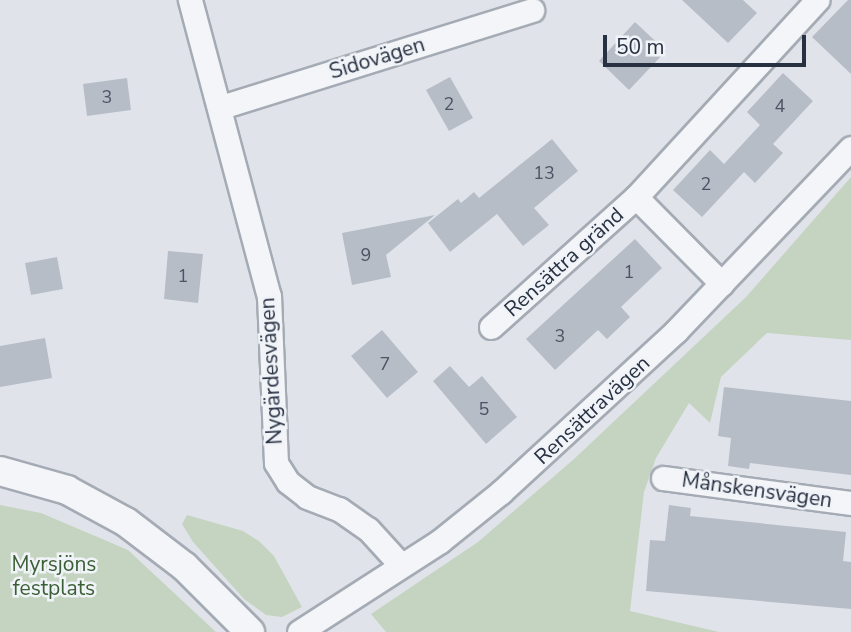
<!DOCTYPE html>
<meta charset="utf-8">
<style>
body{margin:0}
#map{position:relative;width:851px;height:632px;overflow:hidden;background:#e0e4ea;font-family:"Nunito Sans",sans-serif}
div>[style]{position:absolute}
.green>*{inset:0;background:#c5d4c1}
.building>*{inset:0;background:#b7bdc7}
.roads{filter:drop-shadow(2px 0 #a5abb4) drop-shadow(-2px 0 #a5abb4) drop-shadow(0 2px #a5abb4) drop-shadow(0 -2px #a5abb4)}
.minor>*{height:23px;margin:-11.5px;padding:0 11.5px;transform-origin:11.5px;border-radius:11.5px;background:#f3f5f8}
.tertiary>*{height:28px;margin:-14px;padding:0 14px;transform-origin:14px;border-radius:14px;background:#f3f5f8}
span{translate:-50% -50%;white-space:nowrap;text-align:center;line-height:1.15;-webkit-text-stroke:5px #f0f3f7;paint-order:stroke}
.number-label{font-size:18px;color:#4c5463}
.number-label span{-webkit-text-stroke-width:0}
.street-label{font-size:21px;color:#283142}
.park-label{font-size:21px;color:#3b5f35}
.scale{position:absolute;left:603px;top:35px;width:203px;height:32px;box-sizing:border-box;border:4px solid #283142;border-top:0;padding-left:9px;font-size:21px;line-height:24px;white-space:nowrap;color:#283142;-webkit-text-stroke:5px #f0f3f7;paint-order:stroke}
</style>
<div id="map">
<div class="green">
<div style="clip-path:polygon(851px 177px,851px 340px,767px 333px,721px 377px,710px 423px,689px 403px,656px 458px,644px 492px,630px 611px,719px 632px,386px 632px,371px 614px,478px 542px,574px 459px,746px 297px)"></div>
<div style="clip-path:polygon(0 505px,41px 513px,128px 550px,216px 632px,0 632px)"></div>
<div style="clip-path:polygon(187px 515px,243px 531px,259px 541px,274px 556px,302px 607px,282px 617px,266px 615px,244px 599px,193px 542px,182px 524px)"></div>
</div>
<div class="building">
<div style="clip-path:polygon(682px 0,743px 0,757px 13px,728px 43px)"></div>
<div style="clip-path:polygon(848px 0,851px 0,851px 74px,812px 37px)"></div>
<div style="clip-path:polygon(635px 22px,666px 51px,629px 90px,599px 61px)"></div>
<div style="clip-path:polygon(783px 73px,813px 101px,773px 144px,783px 153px,755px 183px,744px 172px,702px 217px,673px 190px,710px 150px,724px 164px,760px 125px,747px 112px)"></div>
<div style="clip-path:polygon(450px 77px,473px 118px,449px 131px,426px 90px)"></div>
<div style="clip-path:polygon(127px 78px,131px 110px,87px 116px,83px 84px)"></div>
<div style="clip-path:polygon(552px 139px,578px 171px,534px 208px,549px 225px,523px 246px,497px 214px,450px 252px,428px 223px,458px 199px,461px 203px,474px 192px,479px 198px)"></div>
<div style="clip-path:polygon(435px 215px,386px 255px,391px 277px,352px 285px,342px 233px)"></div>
<div style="clip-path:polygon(635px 239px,662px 268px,621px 307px,630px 317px,607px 339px,598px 330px,555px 370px,526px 339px)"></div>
<div style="clip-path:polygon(168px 251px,203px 254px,198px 303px,164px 299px)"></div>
<div style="clip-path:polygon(57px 257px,63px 289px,31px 295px,25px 263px)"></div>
<div style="clip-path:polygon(382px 330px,418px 372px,387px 398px,351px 356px)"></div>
<div style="clip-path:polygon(45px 338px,52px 378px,0 387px,0 346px)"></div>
<div style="clip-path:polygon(450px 366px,469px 387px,482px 376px,517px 417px,486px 444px,433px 381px)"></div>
<div style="clip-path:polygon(724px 387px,851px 401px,851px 475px,750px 463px,749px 469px,728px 466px,731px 438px,718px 436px)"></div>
<div style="clip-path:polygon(669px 505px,691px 508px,690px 516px,846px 532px,843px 561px,851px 562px,851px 609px,646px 591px,650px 540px,665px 541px)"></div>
</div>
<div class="roads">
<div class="minor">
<div style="left:190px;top:0;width:306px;rotate:75.1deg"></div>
<div style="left:269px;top:296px;width:167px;rotate:87.6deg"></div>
<div style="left:276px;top:463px;width:22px;rotate:58deg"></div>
<div style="left:288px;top:482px;width:24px;rotate:38deg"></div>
<div style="left:307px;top:497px;width:34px;rotate:21deg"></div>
<div style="left:339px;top:509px;width:35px;rotate:35deg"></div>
<div style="left:368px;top:529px;width:47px;rotate:47.6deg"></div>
<div style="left:221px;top:107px;width:326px;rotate:-17.3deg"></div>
<div style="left:636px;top:197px;width:268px;rotate:-47.4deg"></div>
<div style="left:491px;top:327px;width:195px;rotate:-41.9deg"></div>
<div style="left:636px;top:197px;width:122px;rotate:45.3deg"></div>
<div style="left:663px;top:478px;width:190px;rotate:7.6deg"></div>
<div style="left:299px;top:632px;width:168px;rotate:-32.8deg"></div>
<div style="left:440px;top:541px;width:78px;rotate:-38.8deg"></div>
<div style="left:501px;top:492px;width:238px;rotate:-42.6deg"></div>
<div style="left:676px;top:331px;width:253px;rotate:-46.3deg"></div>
</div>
<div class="tertiary">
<div style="left:0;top:471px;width:70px;rotate:15.8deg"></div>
<div style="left:67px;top:490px;width:67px;rotate:28.5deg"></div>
<div style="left:126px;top:522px;width:74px;rotate:37.3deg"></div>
<div style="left:185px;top:567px;width:92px;rotate:45deg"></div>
</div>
</div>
<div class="number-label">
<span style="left:107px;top:97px">3</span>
<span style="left:449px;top:104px">2</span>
<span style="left:780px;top:106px">4</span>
<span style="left:544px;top:173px">13</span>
<span style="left:706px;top:184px">2</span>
<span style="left:366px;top:255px">9</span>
<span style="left:629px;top:272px">1</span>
<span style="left:183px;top:276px">1</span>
<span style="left:560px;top:336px">3</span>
<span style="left:385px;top:364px">7</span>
<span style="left:484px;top:409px">5</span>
</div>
<div class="street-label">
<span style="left:377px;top:58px;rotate:-17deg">Sidovägen</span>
<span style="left:564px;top:262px;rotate:-42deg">Rensättra gränd</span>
<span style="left:271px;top:371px;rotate:-93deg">Nygärdesvägen</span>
<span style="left:592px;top:410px;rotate:-43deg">Rensättravägen</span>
<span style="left:757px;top:490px;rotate:8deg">Månskensvägen</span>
</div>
<div class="park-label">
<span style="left:54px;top:576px">Myrsjöns<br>festplats</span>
</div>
<div class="scale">50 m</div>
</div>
